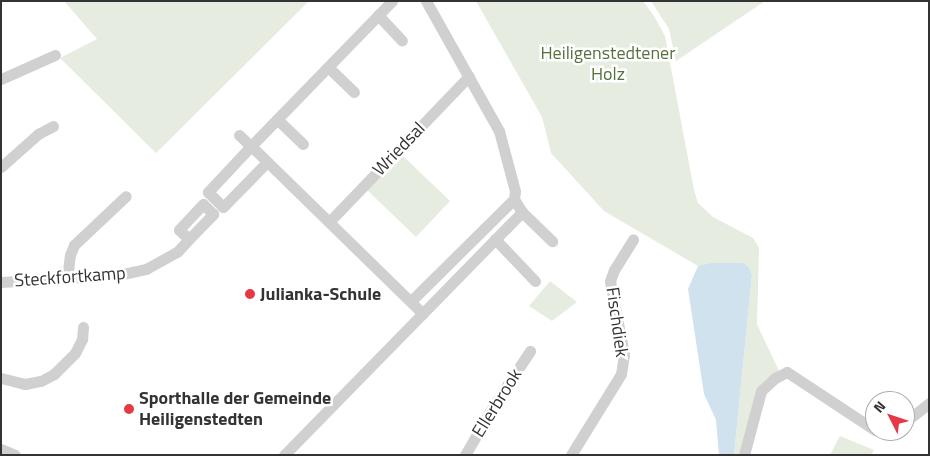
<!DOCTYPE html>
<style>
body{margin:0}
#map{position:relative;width:930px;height:456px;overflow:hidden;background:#fff;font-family:"Titillium Web",sans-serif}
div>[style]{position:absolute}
.green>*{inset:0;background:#e6ecdf}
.water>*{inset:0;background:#cfe2ee}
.minor>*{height:11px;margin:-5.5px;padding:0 5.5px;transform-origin:5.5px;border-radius:5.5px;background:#d0d0d0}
.dots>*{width:14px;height:14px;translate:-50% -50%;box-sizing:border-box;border:2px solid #fff;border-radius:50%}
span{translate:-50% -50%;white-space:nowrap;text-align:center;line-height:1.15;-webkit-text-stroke:5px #fff;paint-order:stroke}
.park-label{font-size:18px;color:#56703f}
.street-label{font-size:18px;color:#333}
.poi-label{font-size:18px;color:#333;font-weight:700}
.left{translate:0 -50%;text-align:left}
.frame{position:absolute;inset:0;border:2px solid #333;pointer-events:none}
.north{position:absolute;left:865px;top:391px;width:50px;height:50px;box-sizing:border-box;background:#fff;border:1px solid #adadad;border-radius:50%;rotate:311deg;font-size:14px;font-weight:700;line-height:20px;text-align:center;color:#333}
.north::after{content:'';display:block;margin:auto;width:18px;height:22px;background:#e63946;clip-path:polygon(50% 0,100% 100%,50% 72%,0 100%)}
</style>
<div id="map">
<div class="green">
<div style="clip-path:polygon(64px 1px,309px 1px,156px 153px,60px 58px,97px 39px)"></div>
<div style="clip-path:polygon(476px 1px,643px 1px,654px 16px,665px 36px,694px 190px,698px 203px,713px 217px,753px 238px,759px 248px,757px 324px,779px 371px,765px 380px,739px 455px,734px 455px,752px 275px,749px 267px,743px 263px,710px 263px,698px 266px,604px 211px,551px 153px,542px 117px)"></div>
<div style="clip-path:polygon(651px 1px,765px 1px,676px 61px,669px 29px)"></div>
<div style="clip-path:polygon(400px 153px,450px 201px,416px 237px,366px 189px)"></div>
<div style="clip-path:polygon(550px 281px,577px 302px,552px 321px,529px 306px)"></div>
<div style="clip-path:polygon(840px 436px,874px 450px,871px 455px,830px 455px)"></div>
</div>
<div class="water">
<div style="clip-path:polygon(710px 263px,743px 263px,749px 267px,752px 275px,734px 455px,719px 455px,716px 420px,704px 394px,688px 289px,698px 266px)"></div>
</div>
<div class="minor">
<div style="left:392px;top:1px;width:202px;rotate:134.2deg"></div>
<div style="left:251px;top:146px;width:240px;rotate:44.3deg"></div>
<div style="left:378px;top:15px;width:35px;rotate:47deg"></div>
<div style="left:328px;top:67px;width:36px;rotate:44deg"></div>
<div style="left:1px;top:79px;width:59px;rotate:-24deg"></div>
<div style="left:277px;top:119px;width:36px;rotate:44deg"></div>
<div style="left:239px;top:135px;width:16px;rotate:43deg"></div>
<div style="left:251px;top:146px;width:63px;rotate:133.1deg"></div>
<div style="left:208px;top:192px;width:21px;rotate:45deg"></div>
<div style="left:223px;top:207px;width:63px;rotate:-45.6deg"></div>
<div style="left:1px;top:167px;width:50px;rotate:-41.7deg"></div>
<div style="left:38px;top:134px;width:17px;rotate:-28deg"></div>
<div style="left:522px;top:212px;width:42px;rotate:44deg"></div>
<div style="left:329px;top:222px;width:202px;rotate:-46.2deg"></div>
<div style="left:495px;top:239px;width:58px;rotate:46.4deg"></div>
<div style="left:67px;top:279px;width:24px;rotate:-83deg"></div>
<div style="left:70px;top:255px;width:11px;rotate:-68deg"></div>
<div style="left:74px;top:245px;width:71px;rotate:-43.3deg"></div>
<div style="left:1px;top:282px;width:117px;rotate:-3.4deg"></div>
<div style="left:118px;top:275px;width:29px;rotate:-12deg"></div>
<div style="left:146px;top:269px;width:35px;rotate:-29deg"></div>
<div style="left:177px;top:252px;width:18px;rotate:-47deg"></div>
<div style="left:189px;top:239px;width:35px;rotate:-46deg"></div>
<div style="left:213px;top:214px;width:14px;rotate:-135deg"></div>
<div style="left:203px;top:204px;width:35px;rotate:133deg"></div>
<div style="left:179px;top:230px;width:13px;rotate:42deg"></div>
<div style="left:411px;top:301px;width:145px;rotate:-44.7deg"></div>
<div style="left:1px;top:378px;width:25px;rotate:14deg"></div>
<div style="left:25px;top:384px;width:16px;rotate:-11deg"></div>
<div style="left:41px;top:381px;width:15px;rotate:-28deg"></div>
<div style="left:54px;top:374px;width:30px;rotate:-45deg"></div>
<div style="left:75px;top:353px;width:16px;rotate:-63deg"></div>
<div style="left:82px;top:339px;width:12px;rotate:-85deg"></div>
<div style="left:905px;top:422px;width:31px;rotate:-38deg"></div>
<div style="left:878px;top:431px;width:14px"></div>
<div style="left:1px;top:449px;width:15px;rotate:23deg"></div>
<div style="left:284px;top:455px;width:340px;rotate:-45.6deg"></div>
<div style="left:522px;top:212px;width:15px;rotate:-122deg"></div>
<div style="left:514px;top:199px;width:8px;rotate:-83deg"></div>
<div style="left:515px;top:191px;width:62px;rotate:-104.9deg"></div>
<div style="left:499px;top:131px;width:149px;rotate:-119.3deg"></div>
<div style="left:465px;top:455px;width:58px;rotate:-59.9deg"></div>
<div style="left:494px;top:405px;width:65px;rotate:-56.3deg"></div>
<div style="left:571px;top:455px;width:95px;rotate:-58.3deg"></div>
<div style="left:621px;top:374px;width:20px;rotate:-81deg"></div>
<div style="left:624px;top:354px;width:74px;rotate:-100.9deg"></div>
<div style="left:610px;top:281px;width:12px;rotate:-70deg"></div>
<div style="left:614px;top:270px;width:36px;rotate:-58deg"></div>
<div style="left:744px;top:455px;width:66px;rotate:-75.1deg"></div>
<div style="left:761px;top:391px;width:19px;rotate:-43deg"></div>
<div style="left:775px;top:378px;width:13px;rotate:-27deg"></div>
<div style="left:787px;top:372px;width:105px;rotate:33.4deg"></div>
</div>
<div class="dots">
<div style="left:250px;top:294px;background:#e63946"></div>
<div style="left:129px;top:409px;background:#e63946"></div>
</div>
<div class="park-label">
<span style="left:608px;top:64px">Heiligenstedtener<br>Holz</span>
</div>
<div class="street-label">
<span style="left:399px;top:149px;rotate:-46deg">Wriedsal</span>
<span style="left:70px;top:277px;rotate:-4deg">Steckfortkamp</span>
<span style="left:617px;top:322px;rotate:82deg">Fischdiek</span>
<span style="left:497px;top:403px;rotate:-58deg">Ellerbrook</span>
</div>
<div class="poi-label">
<span class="left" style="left:260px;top:294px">Julianka-Schule</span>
<span class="left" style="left:139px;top:409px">Sporthalle der Gemeinde<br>Heiligenstedten</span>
</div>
<div class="frame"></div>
<div class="north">N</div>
</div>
